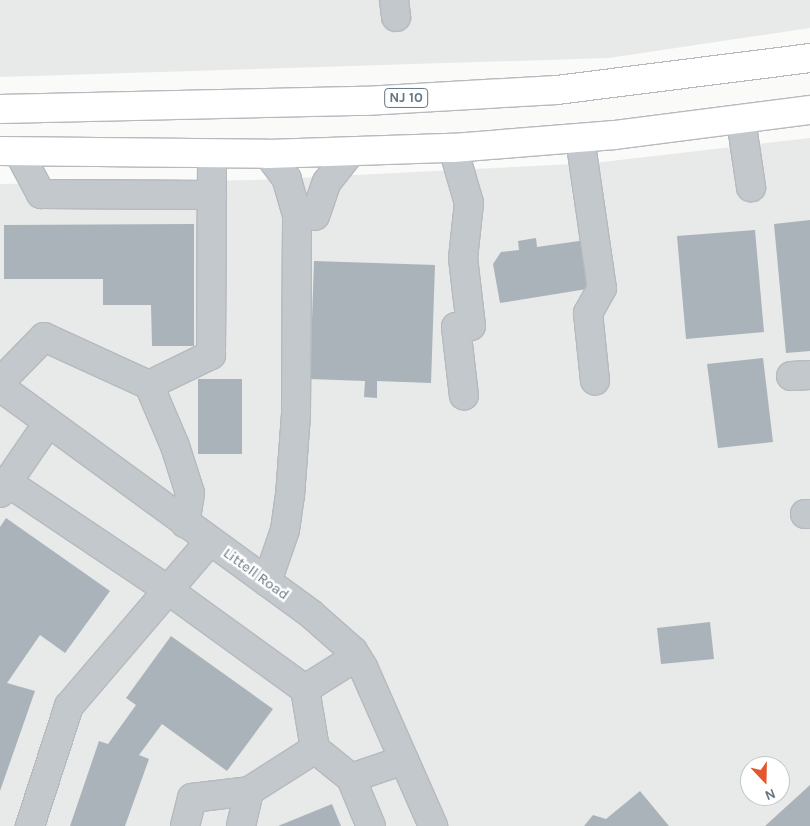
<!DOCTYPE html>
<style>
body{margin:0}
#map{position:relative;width:810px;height:826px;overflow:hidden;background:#fafaf8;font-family:Karla,sans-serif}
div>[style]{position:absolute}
.built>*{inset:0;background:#e8e9e9}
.building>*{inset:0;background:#aab3b9}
.roads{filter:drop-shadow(1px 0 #b5babe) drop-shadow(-1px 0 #b5babe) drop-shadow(0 1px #b5babe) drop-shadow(0 -1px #b5babe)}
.minor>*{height:28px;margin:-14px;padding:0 14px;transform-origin:14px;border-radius:14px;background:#c3c8cc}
.major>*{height:28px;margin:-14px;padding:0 14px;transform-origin:14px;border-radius:14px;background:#fff}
span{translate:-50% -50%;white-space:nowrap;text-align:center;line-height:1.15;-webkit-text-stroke:5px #fff;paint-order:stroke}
.shield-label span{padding:1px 4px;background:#fff;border:1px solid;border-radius:4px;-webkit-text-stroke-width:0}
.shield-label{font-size:14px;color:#657683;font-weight:700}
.street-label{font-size:15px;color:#657683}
.north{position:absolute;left:740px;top:756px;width:50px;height:50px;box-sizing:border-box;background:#fff;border:1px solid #c1c8cd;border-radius:50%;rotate:159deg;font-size:14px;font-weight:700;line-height:20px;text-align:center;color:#657683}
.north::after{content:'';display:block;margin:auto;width:18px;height:22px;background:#e4572e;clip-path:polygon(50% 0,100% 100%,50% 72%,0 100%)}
</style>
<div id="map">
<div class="built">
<div style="clip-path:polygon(0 0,810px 0,810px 28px,609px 58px,0 77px)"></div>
<div style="clip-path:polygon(evenodd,810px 138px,810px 826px,0 826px,0 184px,256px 180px,594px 163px,810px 138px,750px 766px,780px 766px,780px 796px,750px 796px,750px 766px)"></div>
</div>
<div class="building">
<div style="clip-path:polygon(810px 220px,810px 351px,786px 353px,774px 224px)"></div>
<div style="clip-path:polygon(194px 224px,194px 346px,152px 346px,151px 305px,103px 305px,103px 279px,4px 279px,4px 225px)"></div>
<div style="clip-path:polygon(755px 230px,764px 332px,686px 339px,677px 236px)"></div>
<div style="clip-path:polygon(536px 238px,537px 247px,586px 240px,593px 288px,500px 303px,493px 264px,501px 252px,519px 250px,518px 241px)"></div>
<div style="clip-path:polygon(314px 261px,435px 265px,431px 383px,377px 381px,377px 398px,364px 397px,365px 381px,310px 379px)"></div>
<div style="clip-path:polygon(763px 358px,773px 442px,718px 448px,707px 364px)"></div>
<div style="clip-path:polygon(198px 379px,242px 379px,242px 454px,198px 454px)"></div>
<div style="clip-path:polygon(6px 518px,110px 591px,65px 653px,40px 635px,7px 683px,35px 691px,0 791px,0 527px)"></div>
<div style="clip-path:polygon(710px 622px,714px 659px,661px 664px,657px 628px)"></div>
<div style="clip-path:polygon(171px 636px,273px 709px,227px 771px,162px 724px,139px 755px,149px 759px,125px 826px,70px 826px,99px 741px,108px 744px,136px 705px,126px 698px)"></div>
<div style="clip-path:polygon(810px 785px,810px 826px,765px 826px)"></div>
<div style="clip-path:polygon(640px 791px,669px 826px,584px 826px,593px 815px,606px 819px)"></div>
<div style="clip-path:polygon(332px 804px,341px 826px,278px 826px)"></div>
</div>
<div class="roads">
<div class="minor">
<div style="left:394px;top:0;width:17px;rotate:83deg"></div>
<div style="left:741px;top:120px;width:68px;rotate:81.5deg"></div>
<div style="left:580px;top:138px;width:152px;rotate:81.7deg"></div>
<div style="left:602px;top:288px;width:29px;rotate:119deg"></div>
<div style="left:588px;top:313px;width:68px;rotate:84.1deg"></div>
<div style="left:453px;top:148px;width:57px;rotate:73.8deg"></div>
<div style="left:469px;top:203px;width:55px;rotate:96.2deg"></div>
<div style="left:463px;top:258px;width:68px;rotate:83.3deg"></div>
<div style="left:471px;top:326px;width:15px;rotate:176deg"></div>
<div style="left:456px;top:327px;width:69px;rotate:83.4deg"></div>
<div style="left:18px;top:151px;width:49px;rotate:61.9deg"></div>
<div style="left:41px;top:194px;width:171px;rotate:0.3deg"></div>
<div style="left:315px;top:216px;width:36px;rotate:-71deg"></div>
<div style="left:327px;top:182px;width:39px;rotate:-52deg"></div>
<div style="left:791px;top:376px;width:19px;rotate:-3deg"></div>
<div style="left:0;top:382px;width:63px;rotate:-45.6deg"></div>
<div style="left:44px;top:337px;width:115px;rotate:24.6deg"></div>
<div style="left:149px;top:385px;width:66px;rotate:66.9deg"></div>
<div style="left:175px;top:446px;width:49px;rotate:72.3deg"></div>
<div style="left:190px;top:493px;width:31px;rotate:99deg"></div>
<div style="left:149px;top:385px;width:69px;rotate:-25.8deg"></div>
<div style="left:211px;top:355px;width:200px;rotate:-89.7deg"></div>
<div style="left:0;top:387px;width:385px;rotate:36.1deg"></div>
<div style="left:311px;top:614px;width:56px;rotate:41.4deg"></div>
<div style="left:353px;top:651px;width:19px;rotate:58deg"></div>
<div style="left:363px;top:667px;width:174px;rotate:66.2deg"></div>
<div style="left:7px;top:482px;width:194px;rotate:33.9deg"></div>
<div style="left:168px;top:590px;width:169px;rotate:35.9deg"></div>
<div style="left:0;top:493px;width:85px;rotate:-55.6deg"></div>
<div style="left:805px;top:514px;width:5px"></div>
<div style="left:267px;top:582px;width:55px;rotate:-70.9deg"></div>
<div style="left:285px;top:530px;width:34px;rotate:-82deg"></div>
<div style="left:290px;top:496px;width:82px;rotate:-85.8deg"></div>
<div style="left:296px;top:414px;width:199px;rotate:-89.7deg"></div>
<div style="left:297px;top:215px;width:37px;rotate:-106deg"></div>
<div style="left:287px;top:179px;width:31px;rotate:-127deg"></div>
<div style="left:356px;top:657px;width:60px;rotate:147.9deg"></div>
<div style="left:305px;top:689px;width:61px;rotate:80.5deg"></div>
<div style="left:315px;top:749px;width:46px;rotate:38.9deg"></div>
<div style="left:351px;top:778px;width:52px;rotate:67.4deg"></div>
<div style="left:351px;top:778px;width:56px;rotate:-18.8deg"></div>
<div style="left:30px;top:826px;width:126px;rotate:-72deg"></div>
<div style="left:69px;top:706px;width:217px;rotate:-49.5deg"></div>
<div style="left:185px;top:826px;width:29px;rotate:-76deg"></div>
<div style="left:192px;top:798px;width:57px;rotate:-7deg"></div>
<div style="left:249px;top:791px;width:78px;rotate:-32.5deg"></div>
<div style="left:241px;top:826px;width:36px;rotate:-77deg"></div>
</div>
<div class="major">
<div style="left:0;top:109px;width:365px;rotate:-1.3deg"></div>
<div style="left:365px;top:101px;width:192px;rotate:-3.3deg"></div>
<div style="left:557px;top:90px;width:255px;rotate:-7.2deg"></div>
<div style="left:0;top:151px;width:268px;rotate:0.6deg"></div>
<div style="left:268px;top:154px;width:185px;rotate:-1.9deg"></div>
<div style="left:453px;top:148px;width:162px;rotate:-4.6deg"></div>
<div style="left:614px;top:135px;width:198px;rotate:-7.3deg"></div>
</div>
</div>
<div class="shield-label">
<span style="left:406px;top:98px">NJ 10</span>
</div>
<div class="street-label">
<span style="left:256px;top:574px;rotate:36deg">Littell Road</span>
</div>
<div class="north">N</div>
</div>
